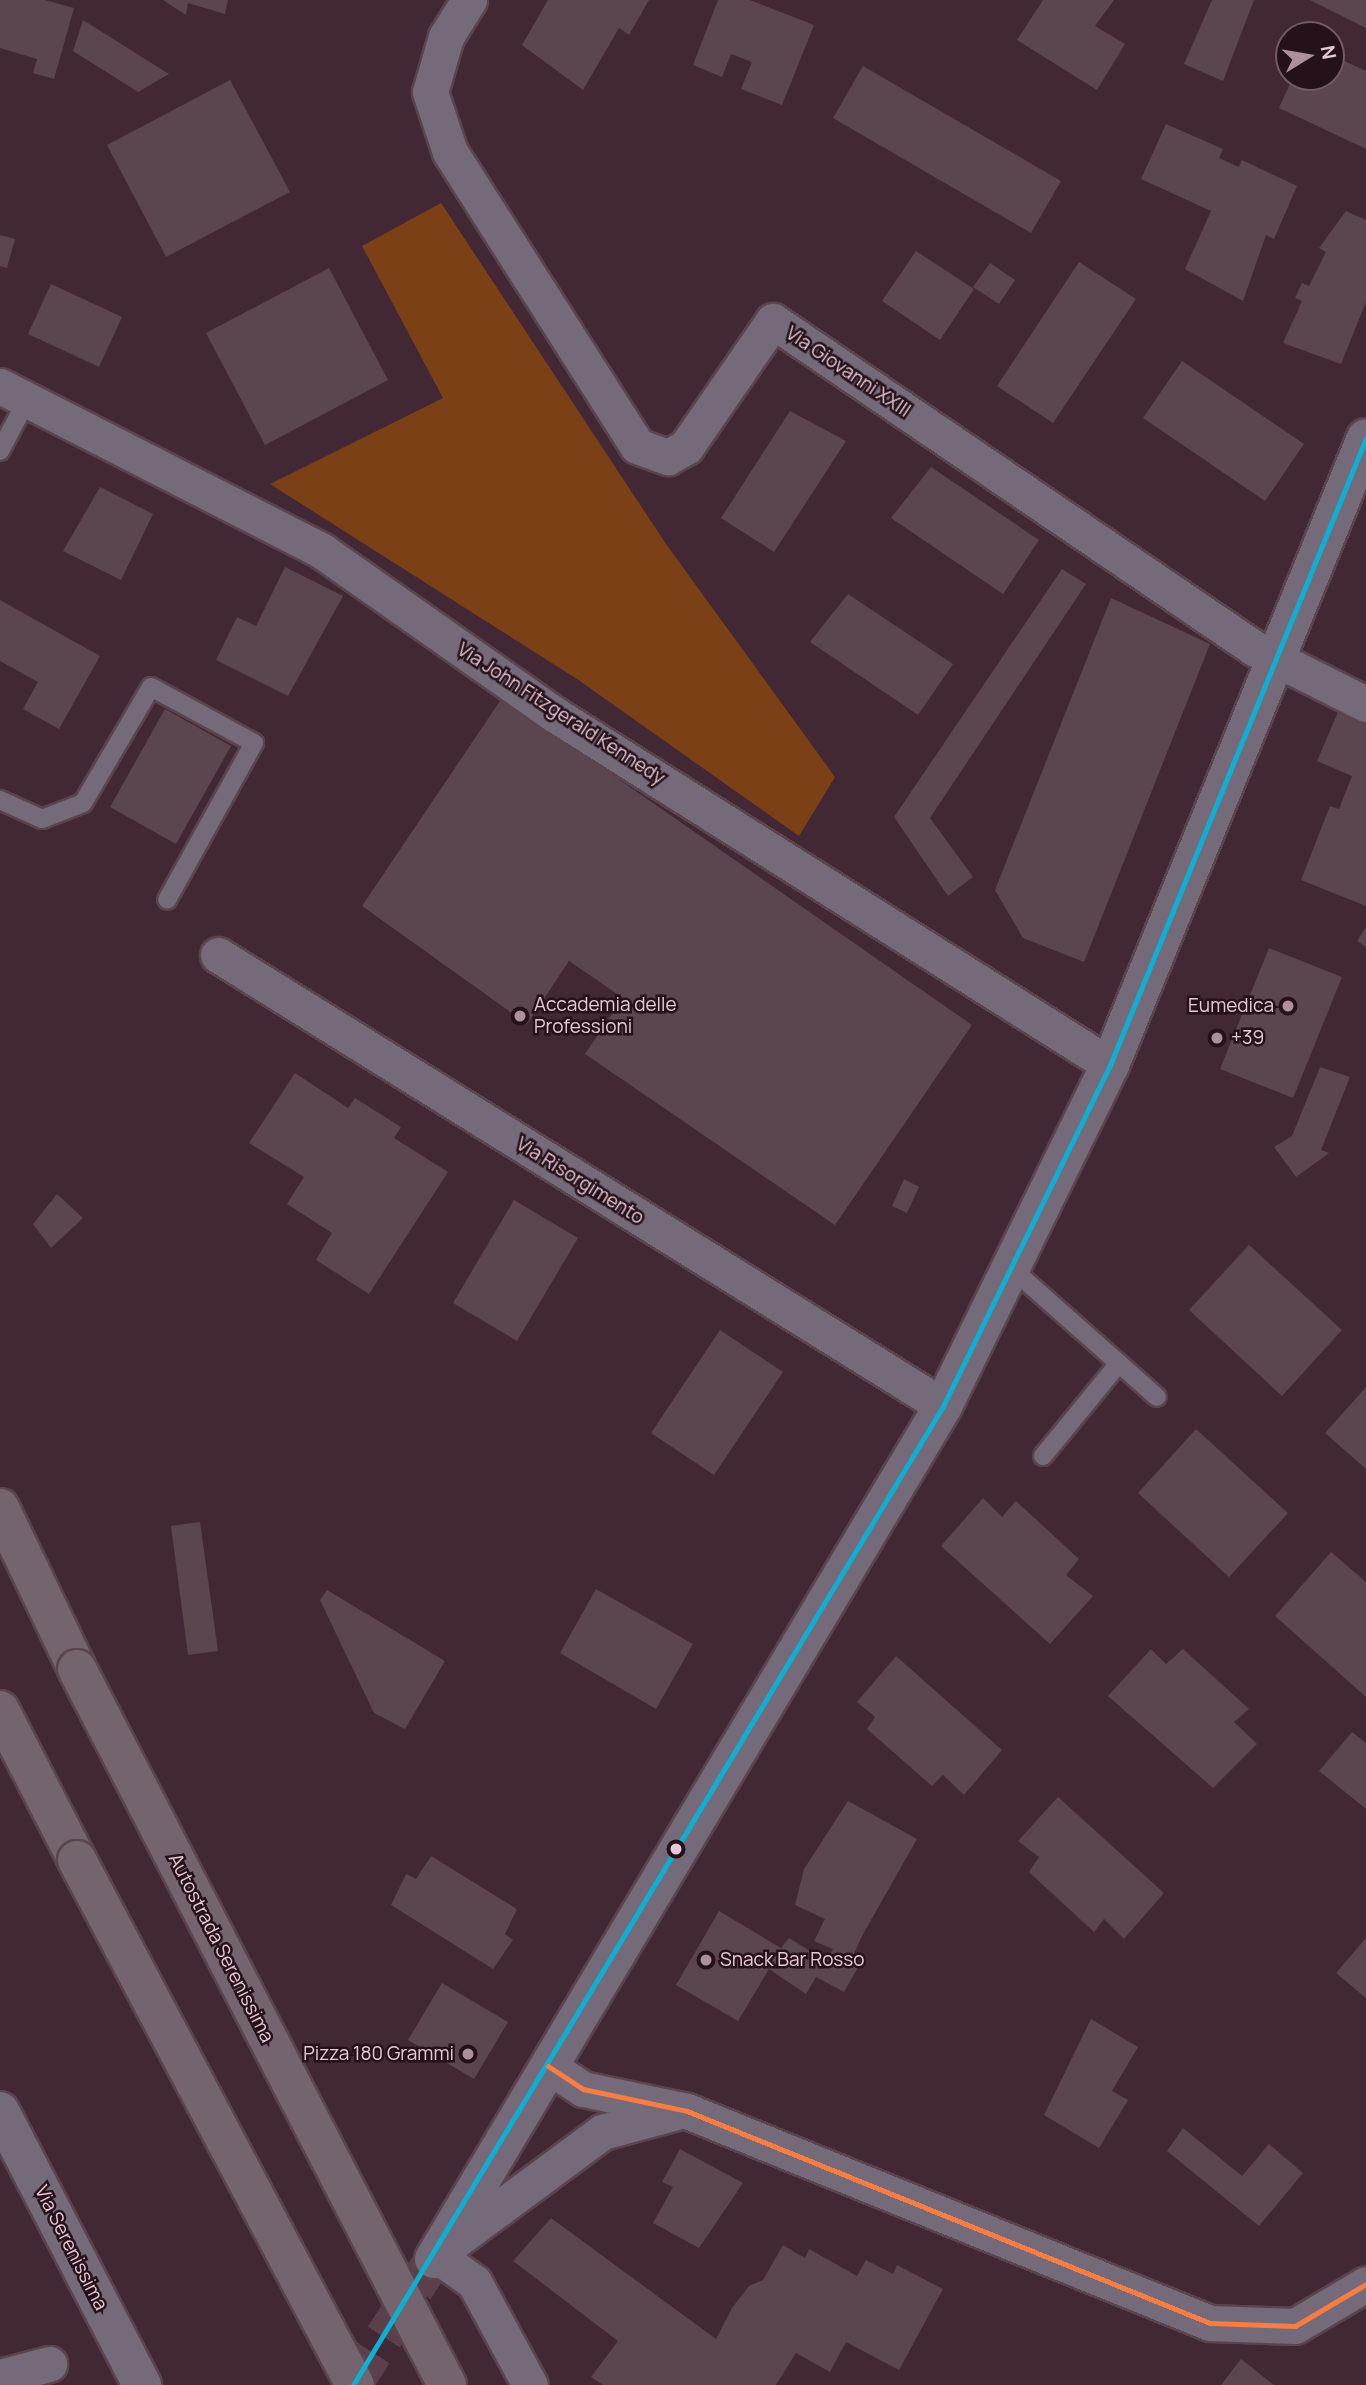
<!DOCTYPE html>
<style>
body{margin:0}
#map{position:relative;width:1366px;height:2385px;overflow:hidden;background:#422834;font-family:Manrope,sans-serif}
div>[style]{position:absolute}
.green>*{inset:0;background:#7b4016}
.building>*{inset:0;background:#5b454f}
.tertiary-tunnel>*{height:38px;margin-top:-19px;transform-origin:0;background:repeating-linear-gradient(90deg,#5b404c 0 38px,transparent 0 57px)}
.roads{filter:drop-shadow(2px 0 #5a444e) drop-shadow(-2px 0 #5a444e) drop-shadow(0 2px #5a444e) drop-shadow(0 -2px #5a444e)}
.service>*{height:18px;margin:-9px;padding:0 9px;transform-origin:9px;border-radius:9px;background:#756a7a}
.minor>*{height:35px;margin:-17.5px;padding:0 17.5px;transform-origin:17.5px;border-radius:17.5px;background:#756a7a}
.tertiary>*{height:38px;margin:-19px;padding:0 19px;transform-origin:19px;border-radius:19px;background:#756a7a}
.motorway>*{height:38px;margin:-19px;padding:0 19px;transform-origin:19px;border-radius:19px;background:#736470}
.bridges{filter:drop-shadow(2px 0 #5a444e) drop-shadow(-2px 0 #5a444e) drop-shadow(0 2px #5a444e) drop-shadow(0 -2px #5a444e)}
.motorway-bridge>*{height:38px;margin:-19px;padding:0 19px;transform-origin:19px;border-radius:19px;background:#736470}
.bus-1>*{height:5px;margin:-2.5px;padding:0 2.5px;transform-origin:2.5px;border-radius:2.5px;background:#0dafd3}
.bus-2>*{height:5px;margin:-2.5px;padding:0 2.5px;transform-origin:2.5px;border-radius:2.5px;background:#f77d43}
.dots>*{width:19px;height:19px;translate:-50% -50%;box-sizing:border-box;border:4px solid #25111a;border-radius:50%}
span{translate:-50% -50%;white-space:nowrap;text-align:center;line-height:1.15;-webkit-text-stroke:5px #25111a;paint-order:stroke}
.street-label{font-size:19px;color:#e7c8d4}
.poi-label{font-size:19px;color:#e7c8d4}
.left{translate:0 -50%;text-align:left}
.right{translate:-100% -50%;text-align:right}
.north{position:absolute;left:1275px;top:21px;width:70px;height:70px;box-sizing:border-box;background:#25111a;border:2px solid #735a64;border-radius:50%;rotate:79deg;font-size:19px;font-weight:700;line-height:28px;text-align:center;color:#e7c8d4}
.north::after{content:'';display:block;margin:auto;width:24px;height:32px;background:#ad909c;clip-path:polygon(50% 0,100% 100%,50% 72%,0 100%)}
</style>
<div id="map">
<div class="green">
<div style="clip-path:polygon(441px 203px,666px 544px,835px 777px,799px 836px,577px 679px,270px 484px,443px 398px,362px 246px)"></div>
</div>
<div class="building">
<div style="clip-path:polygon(0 0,45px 0,74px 8px,54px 79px,33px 73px,37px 59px,0 48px)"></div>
<div style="clip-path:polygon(163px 0,228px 0,225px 14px,188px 3px,186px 15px)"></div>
<div style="clip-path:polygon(548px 0,649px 0,629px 35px,619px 28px,583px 90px,522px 45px)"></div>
<div style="clip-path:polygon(718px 0,750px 0,814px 25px,782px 105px,741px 89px,752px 62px,731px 54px,722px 77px,693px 65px)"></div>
<div style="clip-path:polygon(1043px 0,1114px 0,1095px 26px,1125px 44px,1097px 90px,1017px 40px)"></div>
<div style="clip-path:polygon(1212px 0,1254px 0,1223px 81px,1184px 64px)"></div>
<div style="clip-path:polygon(1310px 0,1366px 0,1366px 28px)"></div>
<div style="clip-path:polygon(83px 20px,169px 74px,138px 92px,73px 51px)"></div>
<div style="clip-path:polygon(1331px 55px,1366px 71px,1366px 149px,1279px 108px,1293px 77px,1331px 77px)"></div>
<div style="clip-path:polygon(863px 66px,1061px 181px,1031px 233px,833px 118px)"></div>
<div style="clip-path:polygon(230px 80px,290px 192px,166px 257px,107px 145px)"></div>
<div style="clip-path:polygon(1166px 124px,1223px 149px,1219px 158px,1239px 167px,1242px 160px,1297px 186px,1274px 239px,1266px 235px,1243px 301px,1185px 269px,1211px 211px,1141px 179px)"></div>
<div style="clip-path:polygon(1346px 211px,1366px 220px,1366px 302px,1341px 364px,1283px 343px,1302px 301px,1295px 298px,1302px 283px,1309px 286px,1326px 252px,1319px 248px)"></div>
<div style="clip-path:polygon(0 235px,15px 239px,7px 268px,0 266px)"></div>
<div style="clip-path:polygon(916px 251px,974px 289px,940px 340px,882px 301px)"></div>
<div style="clip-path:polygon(1079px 262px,1136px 299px,1053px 423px,997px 386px)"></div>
<div style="clip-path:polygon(990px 263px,1015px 280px,999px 304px,973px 287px)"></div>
<div style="clip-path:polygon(329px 268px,388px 380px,265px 445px,206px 333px)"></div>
<div style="clip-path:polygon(51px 284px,122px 317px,99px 367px,28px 334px)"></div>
<div style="clip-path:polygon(1182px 361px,1304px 444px,1265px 501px,1143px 418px)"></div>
<div style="clip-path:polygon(790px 411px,846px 441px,774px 552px,721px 518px)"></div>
<div style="clip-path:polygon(931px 467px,1039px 540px,1003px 594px,891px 518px)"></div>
<div style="clip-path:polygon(100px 487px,153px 514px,121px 580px,63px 551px)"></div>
<div style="clip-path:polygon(285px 567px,343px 596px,288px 696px,216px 660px,237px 617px,256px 626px)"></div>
<div style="clip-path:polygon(1062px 569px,1086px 584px,930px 818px,973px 877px,948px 896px,894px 817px)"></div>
<div style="clip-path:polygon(848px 594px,953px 664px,918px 715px,810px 642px)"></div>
<div style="clip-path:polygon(1111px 598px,1210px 644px,1084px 962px,1023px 938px,995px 890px)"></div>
<div style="clip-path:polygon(0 600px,100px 656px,59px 729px,23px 709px,38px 682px,0 661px)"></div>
<div style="clip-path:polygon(502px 698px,972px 1025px,835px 1225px,585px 1054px,623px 998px,569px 961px,527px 1024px,362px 906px)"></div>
<div style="clip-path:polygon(165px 709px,231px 746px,176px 844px,110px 807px)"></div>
<div style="clip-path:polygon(1338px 712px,1366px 724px,1366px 906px,1301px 880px,1330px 806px,1339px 809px,1352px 776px,1317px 761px)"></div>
<div style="clip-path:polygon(1366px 927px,1366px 947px,1357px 941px)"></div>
<div style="clip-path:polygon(1269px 948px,1342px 977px,1293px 1098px,1220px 1069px)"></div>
<div style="clip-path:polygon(1320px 1067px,1350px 1077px,1321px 1150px,1329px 1153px,1296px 1177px,1274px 1147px,1292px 1136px)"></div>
<div style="clip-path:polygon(295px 1073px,348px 1108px,355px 1098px,401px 1127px,394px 1138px,448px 1172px,369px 1294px,316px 1260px,332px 1233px,287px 1204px,304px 1177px,249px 1143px)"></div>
<div style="clip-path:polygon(904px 1179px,919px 1187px,907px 1213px,892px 1206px)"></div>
<div style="clip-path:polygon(57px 1194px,83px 1218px,51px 1248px,33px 1224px)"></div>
<div style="clip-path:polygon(514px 1200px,578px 1238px,517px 1341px,453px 1303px)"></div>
<div style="clip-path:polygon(1249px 1245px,1342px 1330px,1282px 1396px,1189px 1310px)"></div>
<div style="clip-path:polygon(720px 1330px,783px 1372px,714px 1475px,651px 1433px)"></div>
<div style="clip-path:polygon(1366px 1387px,1366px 1469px,1325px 1433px)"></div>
<div style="clip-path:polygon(1196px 1429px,1288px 1513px,1229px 1577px,1138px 1493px)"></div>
<div style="clip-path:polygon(983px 1498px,1002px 1517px,1016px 1501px,1079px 1559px,1066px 1575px,1093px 1596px,1050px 1644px,941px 1546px)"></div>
<div style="clip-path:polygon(200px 1522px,218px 1651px,188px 1655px,171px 1526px)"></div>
<div style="clip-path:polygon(1331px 1552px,1366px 1582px,1366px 1697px,1275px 1616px)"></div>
<div style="clip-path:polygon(596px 1589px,693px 1644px,656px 1709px,560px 1653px)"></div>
<div style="clip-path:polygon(327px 1590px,445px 1661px,405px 1729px,374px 1713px,320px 1600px)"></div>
<div style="clip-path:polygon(1151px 1649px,1166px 1664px,1183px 1649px,1249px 1709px,1234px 1722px,1257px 1744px,1213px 1788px,1108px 1696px)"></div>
<div style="clip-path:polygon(896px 1656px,1002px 1750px,964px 1795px,943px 1775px,932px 1786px,867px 1729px,875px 1717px,857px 1702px)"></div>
<div style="clip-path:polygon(1352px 1732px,1366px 1743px,1366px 1809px,1319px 1771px)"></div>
<div style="clip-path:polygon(1058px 1797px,1164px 1893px,1124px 1939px,1104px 1919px,1094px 1932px,1029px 1872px,1039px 1857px,1018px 1841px)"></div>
<div style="clip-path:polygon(848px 1801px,917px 1839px,862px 1936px,852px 1958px,861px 1962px,844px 1992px,816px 1977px,806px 1994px,769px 1969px,738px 2021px,676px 1985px,719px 1911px,781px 1948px,789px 1938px,826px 1961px,833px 1949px,814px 1941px,825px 1919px,795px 1905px,804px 1869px)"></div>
<div style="clip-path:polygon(431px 1856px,517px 1909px,505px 1934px,513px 1940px,493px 1969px,391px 1905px,406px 1874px,416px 1879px)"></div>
<div style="clip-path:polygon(1366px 1938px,1366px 1998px,1336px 1973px)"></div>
<div style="clip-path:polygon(442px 1983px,508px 2022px,474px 2079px,408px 2040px)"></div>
<div style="clip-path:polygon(1091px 2019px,1138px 2047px,1112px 2091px,1128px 2100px,1099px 2148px,1044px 2115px)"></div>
<div style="clip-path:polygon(1183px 2128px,1242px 2176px,1269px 2144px,1303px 2173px,1259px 2226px,1167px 2151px)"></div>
<div style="clip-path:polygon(680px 2149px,743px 2183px,699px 2248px,653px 2223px,673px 2187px,662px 2182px)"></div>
<div style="clip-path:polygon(551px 2218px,716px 2339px,732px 2308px,749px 2286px,763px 2280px,783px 2245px,805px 2258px,809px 2249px,857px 2276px,866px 2260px,893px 2274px,897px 2265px,943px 2289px,899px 2370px,846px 2342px,830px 2372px,796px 2353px,776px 2385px,603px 2385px,591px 2377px,618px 2341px,513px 2261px)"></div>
<div style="clip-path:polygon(1241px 2359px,1274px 2385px,1221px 2385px)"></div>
</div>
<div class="tertiary-tunnel">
<div style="left:353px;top:2385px;width:150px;rotate:-57.3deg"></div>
</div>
<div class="roads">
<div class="service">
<div style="left:0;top:451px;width:58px;rotate:-62.1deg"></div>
<div style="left:0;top:800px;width:46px;rotate:24.3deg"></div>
<div style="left:42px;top:819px;width:44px;rotate:-21.3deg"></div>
<div style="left:83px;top:803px;width:134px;rotate:-59.6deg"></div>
<div style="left:151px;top:687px;width:117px;rotate:28.5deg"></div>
<div style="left:254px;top:743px;width:179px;rotate:119deg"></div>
<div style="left:1010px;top:1267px;width:196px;rotate:41.5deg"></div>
<div style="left:1043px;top:1456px;width:120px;rotate:-50.7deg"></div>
</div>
<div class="minor">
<div style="left:469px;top:0;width:44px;rotate:121.9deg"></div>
<div style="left:446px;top:37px;width:57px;rotate:106.2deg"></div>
<div style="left:430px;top:92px;width:63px;rotate:71.6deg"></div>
<div style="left:450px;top:152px;width:348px;rotate:57.5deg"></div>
<div style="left:637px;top:446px;width:33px;rotate:20deg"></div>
<div style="left:668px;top:457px;width:21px;rotate:-29deg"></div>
<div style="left:686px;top:447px;width:153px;rotate:-55.4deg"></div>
<div style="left:773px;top:321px;width:582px;rotate:34.21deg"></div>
<div style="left:1254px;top:648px;width:125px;rotate:26.6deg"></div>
<div style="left:0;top:386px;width:362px;rotate:27.1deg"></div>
<div style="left:322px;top:551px;width:284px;rotate:35.1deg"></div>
<div style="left:554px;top:714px;width:658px;rotate:32.26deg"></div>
<div style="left:218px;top:955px;width:854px;rotate:31.88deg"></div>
<div style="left:548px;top:2066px;width:42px;rotate:33.3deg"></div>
<div style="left:583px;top:2089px;width:106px;rotate:11.9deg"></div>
<div style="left:687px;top:2111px;width:564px;rotate:22.07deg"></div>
<div style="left:1210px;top:2323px;width:85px;rotate:2deg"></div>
<div style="left:1295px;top:2326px;width:82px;rotate:-30.6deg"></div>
<div style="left:0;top:2377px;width:51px;rotate:-14.9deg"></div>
<div style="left:530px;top:2385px;width:117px;rotate:-118.5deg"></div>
<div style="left:474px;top:2282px;width:47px;rotate:-144.6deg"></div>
<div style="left:436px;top:2255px;width:207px;rotate:-36.5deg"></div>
<div style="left:602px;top:2132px;width:78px;rotate:-14.9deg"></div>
</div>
<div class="tertiary">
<div style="left:0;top:2111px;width:309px;rotate:62.6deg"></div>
<div style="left:434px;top:2259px;width:993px;rotate:-59.17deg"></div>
<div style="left:943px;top:1406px;width:380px;rotate:-63.9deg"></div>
<div style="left:1110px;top:1065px;width:677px;rotate:-67.79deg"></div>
</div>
<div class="motorway">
<div style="left:0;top:1508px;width:178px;rotate:64.4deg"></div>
<div style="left:0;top:1710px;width:169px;rotate:62.8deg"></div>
</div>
</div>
<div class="bridges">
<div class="motorway-bridge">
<div style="left:77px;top:1669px;width:806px;rotate:62.67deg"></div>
<div style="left:77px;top:1860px;width:594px;rotate:62.1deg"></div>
</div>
</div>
<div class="bus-1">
<div style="left:353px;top:2385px;width:1143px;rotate:-58.92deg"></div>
<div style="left:943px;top:1406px;width:380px;rotate:-63.9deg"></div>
<div style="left:1110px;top:1065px;width:677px;rotate:-67.79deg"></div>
</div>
<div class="bus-2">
<div style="left:548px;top:2066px;width:42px;rotate:33.3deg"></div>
<div style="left:583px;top:2089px;width:106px;rotate:11.9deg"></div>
<div style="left:687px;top:2111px;width:564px;rotate:22.07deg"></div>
<div style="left:1210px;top:2323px;width:85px;rotate:2deg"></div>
<div style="left:1295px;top:2326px;width:82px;rotate:-30.6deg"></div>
</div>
<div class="dots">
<div style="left:1288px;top:1006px;background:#ad909c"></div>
<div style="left:520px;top:1016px;background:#ad909c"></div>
<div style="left:1217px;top:1038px;background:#ad909c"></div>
<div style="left:676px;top:1849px;background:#e7c8d4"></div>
<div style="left:706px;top:1960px;background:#ad909c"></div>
<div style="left:468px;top:2054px;background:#ad909c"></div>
</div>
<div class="street-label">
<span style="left:848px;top:372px;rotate:34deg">Via Giovanni XXIII</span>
<span style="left:561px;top:714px;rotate:33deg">Via John Fitzgerald Kennedy</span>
<span style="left:580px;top:1181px;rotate:32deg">Via Risorgimento</span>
<span style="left:221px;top:1948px;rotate:63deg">Autostrada Serenissima</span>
<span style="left:71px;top:2248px;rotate:63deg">Via Serenissima</span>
</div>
<div class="poi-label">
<span class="left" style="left:534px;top:1016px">Accademia delle<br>Professioni</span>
<span class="right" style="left:1274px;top:1006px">Eumedica</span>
<span class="left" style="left:1231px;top:1038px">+39</span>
<span class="left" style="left:720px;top:1960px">Snack Bar Rosso</span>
<span class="right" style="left:454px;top:2054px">Pizza 180 Grammi</span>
</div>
<div class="north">N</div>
</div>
